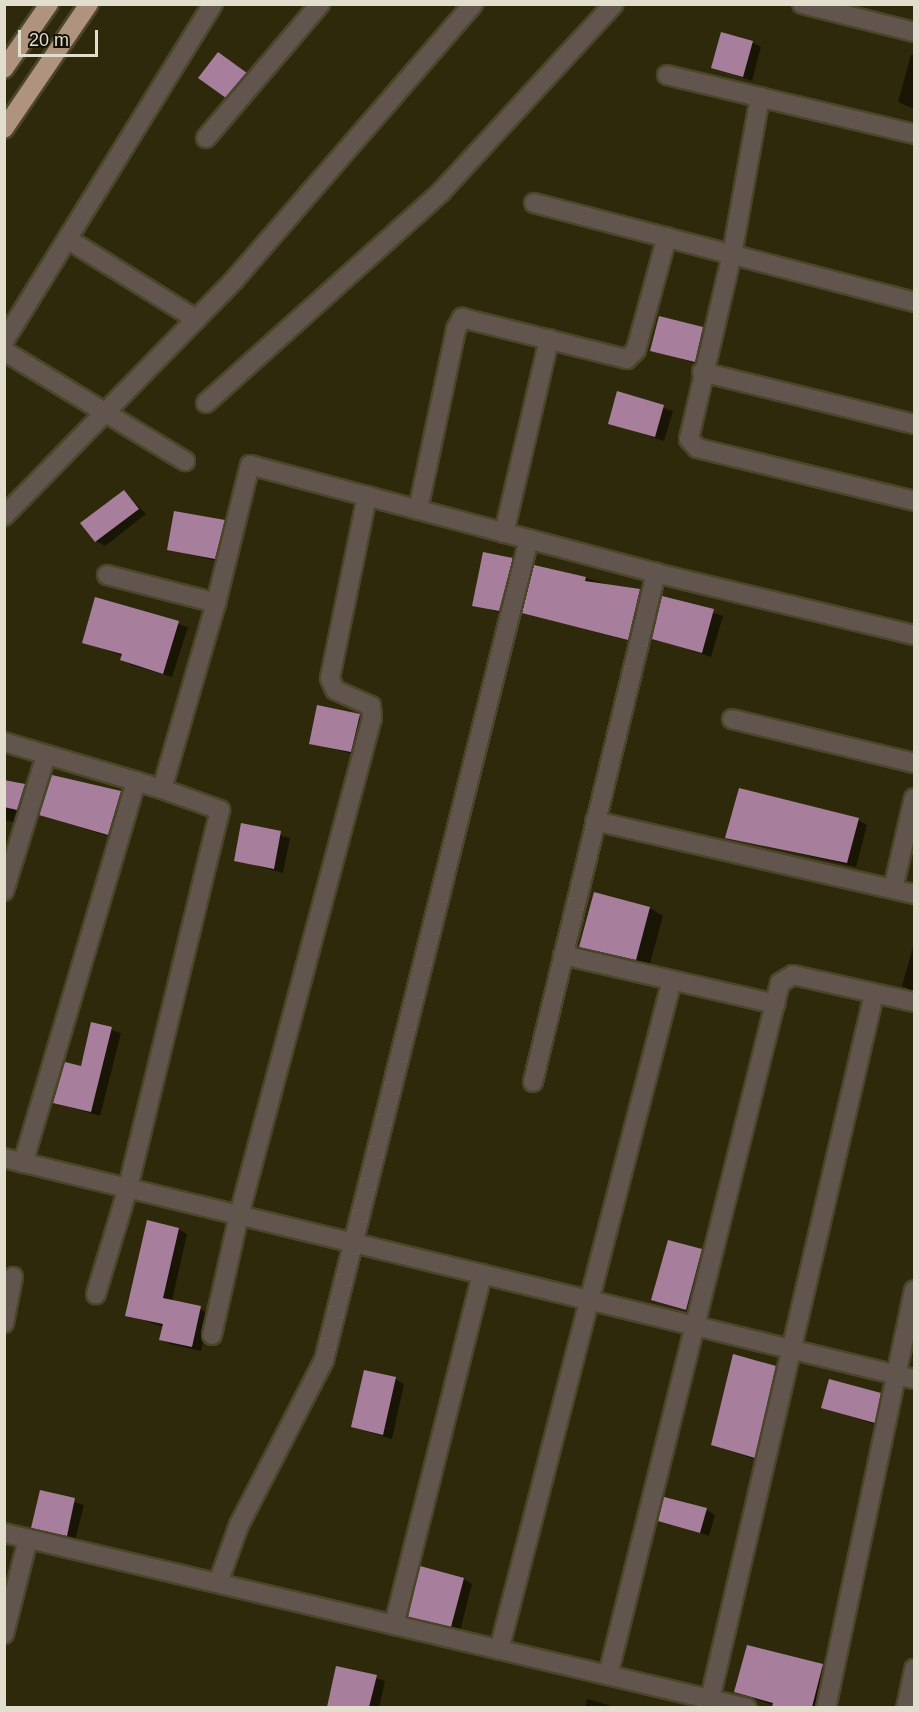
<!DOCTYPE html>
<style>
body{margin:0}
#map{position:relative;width:919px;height:1712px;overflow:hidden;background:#2e290b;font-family:Arial,sans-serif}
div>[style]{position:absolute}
.shadow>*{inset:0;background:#0007}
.building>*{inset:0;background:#a77f9c}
.roads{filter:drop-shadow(2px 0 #4b462a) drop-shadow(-2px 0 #4b462a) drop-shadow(0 2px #4b462a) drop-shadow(0 -2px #4b462a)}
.minor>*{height:18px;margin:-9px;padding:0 9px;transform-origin:9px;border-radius:9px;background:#62554d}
.highway>*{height:18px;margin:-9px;padding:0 9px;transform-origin:9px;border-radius:9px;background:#b0937e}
span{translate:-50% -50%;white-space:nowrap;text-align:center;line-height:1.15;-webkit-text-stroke:6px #141106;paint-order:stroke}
.frame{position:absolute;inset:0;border:6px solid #e1decd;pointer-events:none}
.scale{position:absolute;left:18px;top:30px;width:80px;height:27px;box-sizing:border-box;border:3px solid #e1decd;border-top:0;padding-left:8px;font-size:18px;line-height:21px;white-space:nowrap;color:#e1decd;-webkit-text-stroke:4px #141106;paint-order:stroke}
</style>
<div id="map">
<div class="shadow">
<div style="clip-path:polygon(752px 42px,761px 47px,752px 81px,712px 67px)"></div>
<div style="clip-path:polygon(911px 55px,914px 55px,914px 109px,898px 102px)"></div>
<div style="clip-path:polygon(227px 59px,255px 79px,235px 102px,226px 96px)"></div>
<div style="clip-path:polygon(660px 318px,712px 334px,704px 366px,652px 350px)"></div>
<div style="clip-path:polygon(618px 393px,673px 411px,664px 441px,609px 423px)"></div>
<div style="clip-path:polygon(124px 492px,146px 514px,105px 546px,96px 541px)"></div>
<div style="clip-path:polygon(224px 522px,233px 527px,224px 563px,168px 549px)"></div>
<div style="clip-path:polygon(512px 559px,521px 564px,508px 615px,474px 605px)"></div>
<div style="clip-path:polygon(585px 578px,649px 596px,637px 643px,524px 612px)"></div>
<div style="clip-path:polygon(663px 597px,723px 616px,711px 657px,653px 638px)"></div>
<div style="clip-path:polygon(96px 599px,188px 627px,172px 677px,131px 665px,122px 660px,123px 656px,83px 642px)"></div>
<div style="clip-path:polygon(318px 707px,369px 721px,360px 756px,311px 743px)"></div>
<div style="clip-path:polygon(53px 777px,130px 797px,117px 839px,41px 815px)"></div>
<div style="clip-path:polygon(4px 781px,33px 791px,23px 824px,4px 820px)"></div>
<div style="clip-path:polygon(858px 820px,867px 825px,856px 867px,727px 837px)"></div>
<div style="clip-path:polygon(242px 825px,290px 838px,283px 873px,235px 860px)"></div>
<div style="clip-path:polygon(595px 893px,650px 908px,663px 916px,649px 967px,594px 954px,581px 946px)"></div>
<div style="clip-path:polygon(914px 943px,914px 992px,902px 986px)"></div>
<div style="clip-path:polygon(92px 1024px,121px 1033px,100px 1116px,54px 1102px,82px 1067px)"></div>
<div style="clip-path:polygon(178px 1229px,187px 1234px,172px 1301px,210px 1313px,201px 1351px,170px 1344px,161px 1339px,164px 1327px,127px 1315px)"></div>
<div style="clip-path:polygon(669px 1242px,711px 1256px,695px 1314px,653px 1300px)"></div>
<div style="clip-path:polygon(775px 1367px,784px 1372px,763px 1462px,712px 1445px)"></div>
<div style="clip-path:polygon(395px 1379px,404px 1384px,392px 1439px,352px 1427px)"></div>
<div style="clip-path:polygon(880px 1394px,889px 1399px,883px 1427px,823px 1407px)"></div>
<div style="clip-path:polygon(41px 1492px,84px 1505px,75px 1540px,33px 1527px)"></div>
<div style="clip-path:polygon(706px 1510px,715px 1515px,709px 1536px,660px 1520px)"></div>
<div style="clip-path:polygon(464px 1579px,472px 1584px,460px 1631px,409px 1616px)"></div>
<div style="clip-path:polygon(748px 1647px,832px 1670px,822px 1708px,781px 1708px,736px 1692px)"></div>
<div style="clip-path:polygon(337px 1667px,385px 1681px,379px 1708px,328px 1708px)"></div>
<div style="clip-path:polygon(587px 1699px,619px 1708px,585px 1708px)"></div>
</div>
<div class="building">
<div style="clip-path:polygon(721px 32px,753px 41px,743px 77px,711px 68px)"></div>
<div style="clip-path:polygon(218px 52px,247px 73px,226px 98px,198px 78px)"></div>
<div style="clip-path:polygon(659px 316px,703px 327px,695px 362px,650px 351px)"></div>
<div style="clip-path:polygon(617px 391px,664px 405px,655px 437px,608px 424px)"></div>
<div style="clip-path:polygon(124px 490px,139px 509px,95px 542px,80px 523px)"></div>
<div style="clip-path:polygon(174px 511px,225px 520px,215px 559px,167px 550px)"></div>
<div style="clip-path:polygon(483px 552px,513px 558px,499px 611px,472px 606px)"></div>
<div style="clip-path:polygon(534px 565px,586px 577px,585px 581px,640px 589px,628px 640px,522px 613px)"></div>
<div style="clip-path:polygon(662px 596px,714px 609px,702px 653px,652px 639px)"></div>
<div style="clip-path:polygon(95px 597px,179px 621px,163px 674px,120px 660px,122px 654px,82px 643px)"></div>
<div style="clip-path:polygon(317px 705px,360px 714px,351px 752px,309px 744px)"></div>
<div style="clip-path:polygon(52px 775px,121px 791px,108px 835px,39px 815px)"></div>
<div style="clip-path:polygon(4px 780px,25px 784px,17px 810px,4px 807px)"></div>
<div style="clip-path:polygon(739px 788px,859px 818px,847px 863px,725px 838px)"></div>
<div style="clip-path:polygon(241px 823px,281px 831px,274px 869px,234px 861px)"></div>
<div style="clip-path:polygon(594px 892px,650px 907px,636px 960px,579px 947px)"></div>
<div style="clip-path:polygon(91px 1022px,112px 1027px,91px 1112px,53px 1103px,65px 1062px,81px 1066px)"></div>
<div style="clip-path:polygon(147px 1220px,179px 1228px,163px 1298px,201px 1306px,192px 1347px,159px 1340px,163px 1324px,125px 1316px)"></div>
<div style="clip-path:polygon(668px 1240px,702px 1249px,686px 1310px,651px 1300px)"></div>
<div style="clip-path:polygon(733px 1354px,776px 1366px,755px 1458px,711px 1445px)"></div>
<div style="clip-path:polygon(364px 1370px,396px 1377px,383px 1435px,351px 1427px)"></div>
<div style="clip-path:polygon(829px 1379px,881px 1393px,875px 1423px,821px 1408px)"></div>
<div style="clip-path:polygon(40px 1490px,75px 1498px,67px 1536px,31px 1528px)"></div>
<div style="clip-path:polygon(664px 1497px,707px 1508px,700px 1533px,658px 1521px)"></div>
<div style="clip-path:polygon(420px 1566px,464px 1578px,451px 1627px,408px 1617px)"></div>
<div style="clip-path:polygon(747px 1645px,823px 1664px,812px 1707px,772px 1707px,773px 1703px,734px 1692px)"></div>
<div style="clip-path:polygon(336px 1666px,377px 1675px,369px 1707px,327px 1707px)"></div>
</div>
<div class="roads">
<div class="minor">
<div style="left:802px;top:4px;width:115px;rotate:14deg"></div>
<div style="left:667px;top:75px;width:254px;rotate:13.4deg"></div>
<div style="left:760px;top:97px;width:159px;rotate:100.1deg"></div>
<div style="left:732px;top:254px;width:190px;rotate:103.1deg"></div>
<div style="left:689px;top:439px;width:12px;rotate:48deg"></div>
<div style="left:697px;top:448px;width:223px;rotate:13.7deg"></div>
<div style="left:206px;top:138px;width:176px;rotate:-49.6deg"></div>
<div style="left:534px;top:203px;width:393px;rotate:14.6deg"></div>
<div style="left:69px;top:240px;width:150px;rotate:31.9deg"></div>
<div style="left:4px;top:341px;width:397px;rotate:-58.2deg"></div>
<div style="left:4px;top:351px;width:212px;rotate:31.3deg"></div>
<div style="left:702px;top:372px;width:218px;rotate:13.8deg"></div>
<div style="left:206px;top:403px;width:316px;rotate:-41.9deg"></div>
<div style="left:441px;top:192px;width:255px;rotate:-47.4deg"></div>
<div style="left:418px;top:510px;width:185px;rotate:-78.1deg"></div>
<div style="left:456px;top:329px;width:13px;rotate:-61deg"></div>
<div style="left:462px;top:318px;width:170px;rotate:14deg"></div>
<div style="left:627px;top:359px;width:13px;rotate:-45deg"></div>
<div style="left:636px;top:350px;width:117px;rotate:-74.7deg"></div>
<div style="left:4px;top:516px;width:331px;rotate:-45.7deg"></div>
<div style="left:235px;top:279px;width:364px;rotate:-49.1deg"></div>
<div style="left:504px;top:533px;width:199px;rotate:-76.9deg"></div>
<div style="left:107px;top:575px;width:113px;rotate:14.4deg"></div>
<div style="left:732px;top:719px;width:187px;rotate:13.6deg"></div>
<div style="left:4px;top:742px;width:165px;rotate:16.6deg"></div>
<div style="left:162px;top:789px;width:62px;rotate:19.9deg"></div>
<div style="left:220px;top:810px;width:389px;rotate:103.7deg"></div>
<div style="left:128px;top:1188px;width:111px;rotate:106.8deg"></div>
<div style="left:162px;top:789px;width:194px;rotate:-73.8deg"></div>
<div style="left:216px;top:603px;width:142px;rotate:-76.2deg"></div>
<div style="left:250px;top:465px;width:420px;rotate:14.9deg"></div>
<div style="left:656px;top:573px;width:265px;rotate:13.5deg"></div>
<div style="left:595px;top:821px;width:327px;rotate:12.9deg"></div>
<div style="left:893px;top:889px;width:93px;rotate:-77deg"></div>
<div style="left:4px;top:891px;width:142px;rotate:-72.8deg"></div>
<div style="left:563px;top:955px;width:218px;rotate:13deg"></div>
<div style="left:533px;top:1082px;width:524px;rotate:-76.41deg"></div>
<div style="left:4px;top:1158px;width:936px;rotate:13.65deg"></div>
<div style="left:23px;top:1163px;width:398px;rotate:-73.5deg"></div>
<div style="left:4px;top:1323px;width:47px;rotate:-78.9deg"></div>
<div style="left:212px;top:1335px;width:123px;rotate:-77.3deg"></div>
<div style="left:239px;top:1215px;width:514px;rotate:-75.02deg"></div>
<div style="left:372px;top:718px;width:12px;rotate:-95deg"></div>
<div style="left:371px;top:706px;width:39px;rotate:-156deg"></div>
<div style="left:335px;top:690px;width:13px;rotate:-113deg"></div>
<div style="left:330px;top:678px;width:186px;rotate:-78.5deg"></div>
<div style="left:4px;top:1533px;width:763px;rotate:13.25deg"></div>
<div style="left:218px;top:1583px;width:62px;rotate:-70.1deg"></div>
<div style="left:239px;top:1525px;width:186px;rotate:-62.7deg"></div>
<div style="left:324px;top:1360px;width:846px;rotate:-75.98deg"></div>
<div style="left:394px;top:1625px;width:362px;rotate:-75.9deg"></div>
<div style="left:4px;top:1634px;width:98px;rotate:-75.8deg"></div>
<div style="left:499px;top:1650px;width:692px;rotate:-75.52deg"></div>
<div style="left:608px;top:1675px;width:713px;rotate:-76.04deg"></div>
<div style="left:780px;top:983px;width:15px;rotate:-32deg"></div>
<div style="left:793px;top:975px;width:124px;rotate:12.6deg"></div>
<div style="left:710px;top:1699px;width:724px;rotate:-76.9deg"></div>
<div style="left:826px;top:1708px;width:427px;rotate:-78.1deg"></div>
<div style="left:906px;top:1708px;width:40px;rotate:-78deg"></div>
</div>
<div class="highway">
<div style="left:4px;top:69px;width:79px;rotate:-55.3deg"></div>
<div style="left:4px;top:129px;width:151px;rotate:-55.8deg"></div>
</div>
</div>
<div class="frame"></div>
<div class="scale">20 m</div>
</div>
